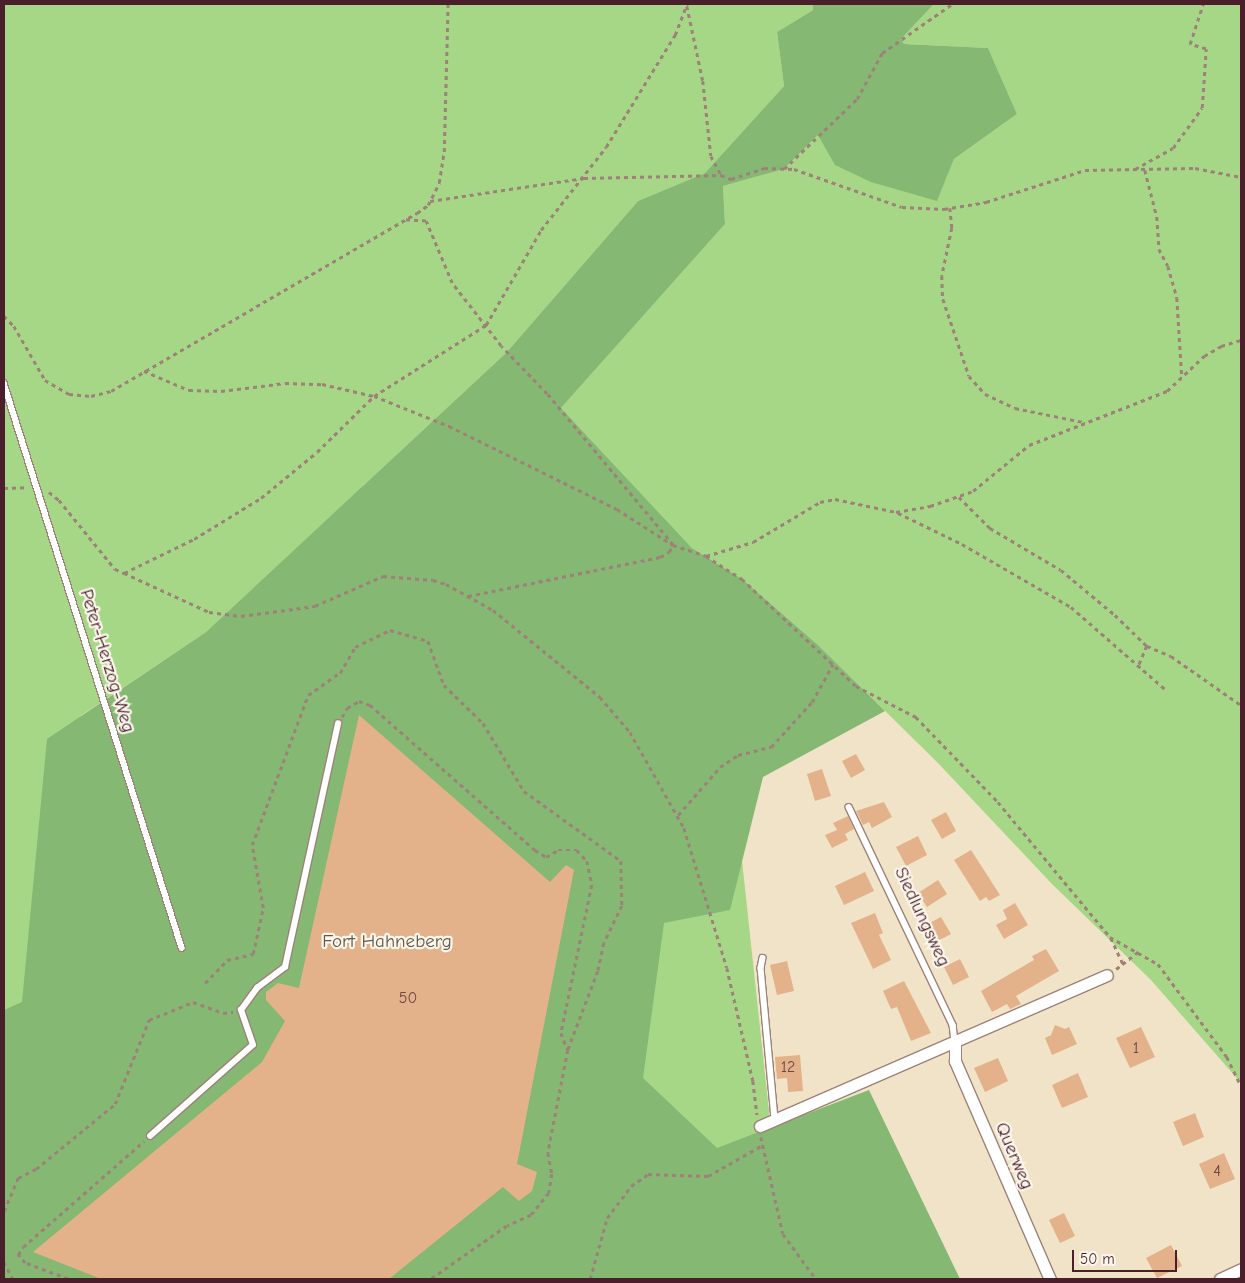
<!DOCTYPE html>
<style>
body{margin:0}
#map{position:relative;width:1245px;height:1283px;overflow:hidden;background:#f1e3c7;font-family:"Comic Neue",sans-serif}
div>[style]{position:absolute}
.green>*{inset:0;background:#a5d786}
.forest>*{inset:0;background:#84b873}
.building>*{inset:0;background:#e3b28b}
.path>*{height:2.5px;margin-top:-1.25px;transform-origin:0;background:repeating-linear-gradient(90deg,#9e8179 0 4px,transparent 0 8px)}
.roads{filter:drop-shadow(1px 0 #9e8179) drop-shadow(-1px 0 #9e8179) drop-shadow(0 1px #9e8179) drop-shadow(0 -1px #9e8179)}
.service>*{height:5.5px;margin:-2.75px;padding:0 2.75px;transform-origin:2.75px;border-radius:2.75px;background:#fff}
.minor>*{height:11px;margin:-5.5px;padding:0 5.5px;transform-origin:5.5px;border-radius:5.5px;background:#fff}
span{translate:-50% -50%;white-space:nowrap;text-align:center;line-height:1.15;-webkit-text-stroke:4.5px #fbf7ec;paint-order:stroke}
.number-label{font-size:16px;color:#704443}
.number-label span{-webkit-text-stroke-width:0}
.street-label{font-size:19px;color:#4a1f2b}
.park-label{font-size:19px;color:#655646}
.frame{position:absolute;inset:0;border:5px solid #4a1f2b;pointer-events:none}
.scale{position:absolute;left:1072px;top:1250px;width:105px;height:22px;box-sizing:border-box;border:2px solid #4a1f2b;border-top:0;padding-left:6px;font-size:15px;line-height:18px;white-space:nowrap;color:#4a1f2b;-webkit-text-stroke:4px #fbf7ec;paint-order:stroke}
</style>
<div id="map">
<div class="green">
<div style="clip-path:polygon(evenodd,4px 4px,813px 4px,813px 10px,777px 32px,784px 86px,705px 173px,638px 201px,507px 352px,363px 486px,734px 786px,787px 1279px,4px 1279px,4px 395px,29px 464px,4px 374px,4px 4px,330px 517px,137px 708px,79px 717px,206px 632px,330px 517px)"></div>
<div style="clip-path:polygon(934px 4px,1241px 4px,1241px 1083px,1151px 980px,1052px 884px,938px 763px,818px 645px,742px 579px,692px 548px,561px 408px,725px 224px,723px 186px,784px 169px,818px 135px,937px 200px,954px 159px,1017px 114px,988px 48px,904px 44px,901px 39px)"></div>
</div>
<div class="forest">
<div style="clip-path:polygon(813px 4px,934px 4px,901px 39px,904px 44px,988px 48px,1017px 114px,954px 159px,937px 201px,871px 182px,835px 165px,818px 135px,784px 169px,723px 186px,725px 224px,561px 408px,692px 548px,742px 579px,818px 645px,885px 711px,763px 777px,730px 910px,664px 923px,643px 1078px,717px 1148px,869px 1090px,960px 1279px,4px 1279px,4px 1010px,22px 1002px,47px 739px,206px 632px,507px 352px,638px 201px,705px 173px,784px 86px,777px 32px,813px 10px)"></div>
</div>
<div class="building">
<div style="clip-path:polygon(359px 715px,550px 882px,566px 865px,574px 870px,517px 1164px,537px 1172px,532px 1191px,519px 1201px,503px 1187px,389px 1279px,101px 1279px,33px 1252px,262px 1062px,285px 1021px,266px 1000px,266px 992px,278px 983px,299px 988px)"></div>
<div style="clip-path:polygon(856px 754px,865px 770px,851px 778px,842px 761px)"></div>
<div style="clip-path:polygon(822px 769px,831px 796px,815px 801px,807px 774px)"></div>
<div style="clip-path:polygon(884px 802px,892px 817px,872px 828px,869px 822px,863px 825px,856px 811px)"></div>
<div style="clip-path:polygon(946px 812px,956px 831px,942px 839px,931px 820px)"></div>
<div style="clip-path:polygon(848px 816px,854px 829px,845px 834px,848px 840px,832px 848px,825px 835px,837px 830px,833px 823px)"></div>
<div style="clip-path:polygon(918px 836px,927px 855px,906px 866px,896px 847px)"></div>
<div style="clip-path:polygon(971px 850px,1000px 895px,989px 901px,986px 897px,980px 901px,954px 860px)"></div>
<div style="clip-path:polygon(865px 872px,874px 891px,844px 905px,835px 886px)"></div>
<div style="clip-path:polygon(938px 880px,947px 894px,927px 907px,918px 893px)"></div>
<div style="clip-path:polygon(1015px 903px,1028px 925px,1004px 939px,996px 925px,1007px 919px,1003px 910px)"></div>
<div style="clip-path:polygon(875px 913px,883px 933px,879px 935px,891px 960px,873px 969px,851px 923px)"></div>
<div style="clip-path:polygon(941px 917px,951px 934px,934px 943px,924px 926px)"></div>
<div style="clip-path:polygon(1046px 949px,1059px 971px,1016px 996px,1021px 1004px,1010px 1009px,1007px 1004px,992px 1012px,981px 991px,1034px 960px,1032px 956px)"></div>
<div style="clip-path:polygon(960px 959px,969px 977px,953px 985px,944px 967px)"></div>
<div style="clip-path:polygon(787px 961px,794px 991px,777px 995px,770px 965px)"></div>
<div style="clip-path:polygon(904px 981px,931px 1033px,911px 1041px,897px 1007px,891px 1009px,883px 991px)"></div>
<div style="clip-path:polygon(1055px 1025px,1065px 1029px,1069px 1027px,1077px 1044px,1052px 1055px,1045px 1038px,1051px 1035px)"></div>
<div style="clip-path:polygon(1141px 1027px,1155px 1057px,1130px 1068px,1116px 1038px)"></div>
<div style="clip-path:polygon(800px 1055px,803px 1091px,788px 1092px,787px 1078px,777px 1079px,775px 1057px)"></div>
<div style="clip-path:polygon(998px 1058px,1008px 1081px,985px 1092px,974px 1068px)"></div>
<div style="clip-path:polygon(1078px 1073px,1088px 1097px,1062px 1108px,1052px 1085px)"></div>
<div style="clip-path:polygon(1195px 1113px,1204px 1137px,1183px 1146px,1173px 1122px)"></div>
<div style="clip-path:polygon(1224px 1153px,1235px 1179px,1210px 1189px,1199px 1164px)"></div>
<div style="clip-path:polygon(1064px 1213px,1075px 1236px,1060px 1243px,1049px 1220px)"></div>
<div style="clip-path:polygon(1171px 1245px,1182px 1266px,1157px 1278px,1146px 1258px)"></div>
</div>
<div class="path">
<div style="left:687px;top:6px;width:77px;rotate:78deg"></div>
<div style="left:703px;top:81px;width:75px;rotate:83.9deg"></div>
<div style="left:711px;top:156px;width:21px;rotate:62deg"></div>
<div style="left:784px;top:169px;width:101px;rotate:-43.8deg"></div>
<div style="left:857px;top:99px;width:52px;rotate:-61.5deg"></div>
<div style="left:882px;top:53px;width:85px;rotate:-35deg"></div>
<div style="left:1135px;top:169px;width:43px;rotate:-28.9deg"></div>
<div style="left:1173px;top:148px;width:49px;rotate:-54.1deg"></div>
<div style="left:1202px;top:108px;width:59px;rotate:-86.1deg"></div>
<div style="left:1206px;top:49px;width:17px;rotate:-163deg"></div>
<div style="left:1190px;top:44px;width:42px;rotate:-72deg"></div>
<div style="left:1145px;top:170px;width:49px;rotate:75.7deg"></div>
<div style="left:1157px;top:217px;width:32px;rotate:86deg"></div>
<div style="left:1159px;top:249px;width:19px;rotate:62deg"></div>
<div style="left:1168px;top:266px;width:33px;rotate:74deg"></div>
<div style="left:1177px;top:298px;width:80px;rotate:86.4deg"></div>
<div style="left:430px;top:201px;width:156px;rotate:-8.5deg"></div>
<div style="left:584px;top:178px;width:137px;rotate:-1.3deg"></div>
<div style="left:721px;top:175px;width:11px;rotate:22deg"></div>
<div style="left:731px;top:179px;width:35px;rotate:-18deg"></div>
<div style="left:764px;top:168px;width:30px;rotate:2deg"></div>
<div style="left:794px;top:169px;width:114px;rotate:19.4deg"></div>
<div style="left:902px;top:207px;width:42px;rotate:2.7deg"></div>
<div style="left:944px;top:209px;width:43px;rotate:-9.5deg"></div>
<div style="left:986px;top:202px;width:104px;rotate:-17.9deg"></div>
<div style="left:1085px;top:170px;width:110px;rotate:-1deg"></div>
<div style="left:1195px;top:168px;width:47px;rotate:11.1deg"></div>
<div style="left:950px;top:208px;width:20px;rotate:84deg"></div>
<div style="left:952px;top:228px;width:49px;rotate:101.8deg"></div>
<div style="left:942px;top:276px;width:23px;rotate:88deg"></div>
<div style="left:943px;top:299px;width:81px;rotate:71.3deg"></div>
<div style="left:969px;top:376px;width:24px;rotate:48deg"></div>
<div style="left:985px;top:394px;width:33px;rotate:25deg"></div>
<div style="left:1015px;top:408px;width:69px;rotate:11.6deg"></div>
<div style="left:4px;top:316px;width:14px;rotate:45deg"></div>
<div style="left:14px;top:326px;width:62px;rotate:60.1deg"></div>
<div style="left:45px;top:380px;width:28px;rotate:30deg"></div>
<div style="left:69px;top:394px;width:22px;rotate:5deg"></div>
<div style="left:91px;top:396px;width:21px;rotate:-14deg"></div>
<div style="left:111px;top:391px;width:354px;rotate:-30.2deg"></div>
<div style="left:417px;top:213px;width:14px;rotate:-36deg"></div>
<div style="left:428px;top:205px;width:25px;rotate:-63deg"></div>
<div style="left:439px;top:183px;width:31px;rotate:-81deg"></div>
<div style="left:444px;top:152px;width:148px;rotate:-88.5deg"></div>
<div style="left:144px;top:371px;width:49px;rotate:22.9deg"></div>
<div style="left:189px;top:390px;width:32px;rotate:2deg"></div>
<div style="left:221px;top:391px;width:64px;rotate:-7.1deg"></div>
<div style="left:285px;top:383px;width:37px;rotate:2deg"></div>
<div style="left:322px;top:384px;width:53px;rotate:13deg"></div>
<div style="left:374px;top:396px;width:133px;rotate:-32.4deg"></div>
<div style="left:486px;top:325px;width:110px;rotate:-59.9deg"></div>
<div style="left:541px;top:230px;width:105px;rotate:-51.9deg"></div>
<div style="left:606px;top:147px;width:132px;rotate:-58.4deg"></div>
<div style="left:675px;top:35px;width:33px;rotate:-69deg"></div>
<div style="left:4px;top:488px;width:23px;rotate:-2deg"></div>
<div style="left:49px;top:492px;width:13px;rotate:39deg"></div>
<div style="left:59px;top:500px;width:89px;rotate:50.9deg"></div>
<div style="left:115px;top:569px;width:10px;rotate:24deg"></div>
<div style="left:124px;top:573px;width:78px;rotate:-25.9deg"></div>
<div style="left:194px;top:539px;width:79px;rotate:-31.5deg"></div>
<div style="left:261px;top:498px;width:72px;rotate:-39.4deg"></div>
<div style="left:317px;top:452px;width:80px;rotate:-44.5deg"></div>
<div style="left:374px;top:396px;width:81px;rotate:21.8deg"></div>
<div style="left:449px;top:426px;width:187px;rotate:26.3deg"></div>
<div style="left:617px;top:509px;width:67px;rotate:32.7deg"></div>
<div style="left:673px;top:545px;width:197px;rotate:-129.8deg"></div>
<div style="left:547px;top:394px;width:66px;rotate:-133.8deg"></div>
<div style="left:501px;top:346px;width:80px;rotate:-127.9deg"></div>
<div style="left:452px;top:283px;width:67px;rotate:-112.8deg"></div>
<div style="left:426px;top:221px;width:22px;rotate:-177deg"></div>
<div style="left:959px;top:497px;width:44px;rotate:45deg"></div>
<div style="left:990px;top:528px;width:82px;rotate:30.6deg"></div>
<div style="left:1061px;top:570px;width:70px;rotate:39.8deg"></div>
<div style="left:1115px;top:615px;width:45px;rotate:44.1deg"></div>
<div style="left:1147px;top:646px;width:21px;rotate:113deg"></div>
<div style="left:898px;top:513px;width:71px;rotate:25.8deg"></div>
<div style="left:962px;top:544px;width:126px;rotate:30deg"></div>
<div style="left:1071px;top:607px;width:125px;rotate:41.1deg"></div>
<div style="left:706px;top:556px;width:49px;rotate:-16.6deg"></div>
<div style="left:753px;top:542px;width:78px;rotate:-30.8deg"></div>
<div style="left:820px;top:502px;width:15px;rotate:-11deg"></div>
<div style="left:835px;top:499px;width:62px;rotate:12deg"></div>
<div style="left:896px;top:512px;width:35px;rotate:-10deg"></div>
<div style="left:930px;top:506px;width:46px;rotate:-19.2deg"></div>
<div style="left:973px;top:491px;width:72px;rotate:-39.4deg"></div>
<div style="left:1029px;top:445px;width:148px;rotate:-21.4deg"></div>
<div style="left:1167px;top:391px;width:51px;rotate:-43.4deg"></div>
<div style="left:1204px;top:356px;width:20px;rotate:-30deg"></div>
<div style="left:1221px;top:346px;width:21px;rotate:-17deg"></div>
<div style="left:124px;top:573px;width:94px;rotate:24.6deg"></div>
<div style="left:209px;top:612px;width:32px;rotate:7deg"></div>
<div style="left:241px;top:616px;width:75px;rotate:-7.7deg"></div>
<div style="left:315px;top:606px;width:74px;rotate:-23.8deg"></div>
<div style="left:383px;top:576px;width:50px;rotate:4.6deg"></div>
<div style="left:433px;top:580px;width:14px;rotate:17deg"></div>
<div style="left:446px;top:584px;width:54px;rotate:29deg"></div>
<div style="left:493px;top:610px;width:138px;rotate:39.1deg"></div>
<div style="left:600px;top:697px;width:46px;rotate:49.4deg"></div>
<div style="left:630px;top:732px;width:110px;rotate:60.6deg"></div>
<div style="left:684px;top:828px;width:146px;rotate:72.9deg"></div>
<div style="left:727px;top:968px;width:116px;rotate:77deg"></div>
<div style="left:753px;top:1081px;width:34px;rotate:83deg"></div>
<div style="left:468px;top:596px;width:196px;rotate:-11.5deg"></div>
<div style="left:660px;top:557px;width:10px;rotate:-29deg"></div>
<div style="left:669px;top:552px;width:8px;rotate:-60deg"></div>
<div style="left:673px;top:545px;width:35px;rotate:18deg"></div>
<div style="left:706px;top:556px;width:43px;rotate:32.6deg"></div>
<div style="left:742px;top:579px;width:156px;rotate:43.2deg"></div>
<div style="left:856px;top:686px;width:68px;rotate:27.3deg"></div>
<div style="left:916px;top:717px;width:118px;rotate:46deg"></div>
<div style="left:998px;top:802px;width:175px;rotate:50.3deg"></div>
<div style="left:1110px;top:937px;width:55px;rotate:29.4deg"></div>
<div style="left:1158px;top:964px;width:116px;rotate:53.4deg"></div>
<div style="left:1227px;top:1057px;width:32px;rotate:64deg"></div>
<div style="left:1147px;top:646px;width:26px;rotate:23deg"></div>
<div style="left:1171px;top:656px;width:85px;rotate:35deg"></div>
<div style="left:342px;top:717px;width:10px;rotate:-61deg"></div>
<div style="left:347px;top:708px;width:14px;rotate:-30deg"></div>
<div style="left:359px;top:701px;width:12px;rotate:20deg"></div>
<div style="left:370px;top:705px;width:220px;rotate:41.3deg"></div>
<div style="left:535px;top:850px;width:13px;rotate:32deg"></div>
<div style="left:546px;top:857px;width:14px;rotate:-30deg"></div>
<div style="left:558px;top:850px;width:19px"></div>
<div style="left:577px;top:850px;width:15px;rotate:48deg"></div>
<div style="left:587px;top:861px;width:25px;rotate:78deg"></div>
<div style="left:592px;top:885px;width:151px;rotate:101.8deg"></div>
<div style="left:561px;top:1033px;width:18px;rotate:68deg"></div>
<div style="left:568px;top:1050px;width:105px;rotate:101deg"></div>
<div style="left:548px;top:1153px;width:21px;rotate:79deg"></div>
<div style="left:552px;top:1174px;width:19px;rotate:99deg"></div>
<div style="left:549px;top:1193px;width:28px;rotate:129deg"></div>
<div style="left:531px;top:1215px;width:26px;rotate:155deg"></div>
<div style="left:507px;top:1226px;width:93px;rotate:145.1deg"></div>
<div style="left:678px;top:815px;width:64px;rotate:-48.8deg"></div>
<div style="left:720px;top:767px;width:22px;rotate:-34deg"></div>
<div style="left:738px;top:755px;width:34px;rotate:-14deg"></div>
<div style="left:771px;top:747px;width:61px;rotate:-47.7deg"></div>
<div style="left:812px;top:702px;width:43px;rotate:-61.1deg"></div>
<div style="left:1111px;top:938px;width:29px;rotate:65deg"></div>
<div style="left:1116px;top:969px;width:29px;rotate:-38deg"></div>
<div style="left:205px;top:983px;width:32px;rotate:-46deg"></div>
<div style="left:227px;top:960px;width:27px;rotate:-13deg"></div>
<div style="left:253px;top:954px;width:47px;rotate:-77.7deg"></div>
<div style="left:263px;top:908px;width:64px;rotate:-99.9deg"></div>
<div style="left:252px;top:845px;width:160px;rotate:-69.5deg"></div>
<div style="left:308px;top:695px;width:39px;rotate:-35deg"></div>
<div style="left:340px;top:673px;width:30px;rotate:-60deg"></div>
<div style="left:355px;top:647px;width:39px;rotate:-26deg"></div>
<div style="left:390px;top:630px;width:40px;rotate:16deg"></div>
<div style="left:428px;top:641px;width:47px;rotate:70deg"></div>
<div style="left:444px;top:685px;width:54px;rotate:44.3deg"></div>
<div style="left:483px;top:723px;width:79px;rotate:58.9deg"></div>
<div style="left:524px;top:791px;width:120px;rotate:35.8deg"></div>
<div style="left:621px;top:861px;width:45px;rotate:88.7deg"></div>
<div style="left:622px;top:906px;width:41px;rotate:115.9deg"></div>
<div style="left:604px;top:943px;width:29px;rotate:102deg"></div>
<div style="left:598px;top:971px;width:85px;rotate:110.8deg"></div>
<div style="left:761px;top:1137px;width:99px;rotate:77.2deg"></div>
<div style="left:783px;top:1234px;width:56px;rotate:53.7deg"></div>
<div style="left:4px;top:1211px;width:36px;rotate:-67deg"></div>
<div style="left:18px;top:1178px;width:20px;rotate:-27deg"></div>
<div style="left:36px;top:1169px;width:102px;rotate:-39.4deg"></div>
<div style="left:115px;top:1104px;width:91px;rotate:-68deg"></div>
<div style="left:149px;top:1020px;width:48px;rotate:-22.2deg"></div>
<div style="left:193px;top:1002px;width:32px;rotate:20deg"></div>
<div style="left:223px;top:1013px;width:10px;rotate:-6deg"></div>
<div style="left:4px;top:1262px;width:19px;rotate:62deg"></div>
<div style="left:68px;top:1279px;width:46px;rotate:-159.6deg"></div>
<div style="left:25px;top:1263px;width:11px;rotate:-131deg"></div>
<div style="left:18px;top:1255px;width:9px;rotate:-58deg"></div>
<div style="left:23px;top:1247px;width:161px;rotate:-41.2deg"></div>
<div style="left:590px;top:1279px;width:63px;rotate:-74.4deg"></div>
<div style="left:607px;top:1218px;width:40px;rotate:-53deg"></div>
<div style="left:631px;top:1186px;width:21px;rotate:-35deg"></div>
<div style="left:648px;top:1174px;width:60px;rotate:1.9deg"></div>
<div style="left:708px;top:1176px;width:61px;rotate:-29.5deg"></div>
</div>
<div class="roads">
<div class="service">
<div style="left:4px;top:383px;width:592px;rotate:72.51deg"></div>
<div style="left:849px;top:807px;width:242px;rotate:64.5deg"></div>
<div style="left:953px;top:1025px;width:16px;rotate:83deg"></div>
<div style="left:763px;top:958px;width:10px;rotate:101deg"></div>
<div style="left:761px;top:968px;width:153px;rotate:84.7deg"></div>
<div style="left:150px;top:1136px;width:137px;rotate:-41.5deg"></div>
<div style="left:253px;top:1045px;width:37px;rotate:-109deg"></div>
<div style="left:241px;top:1010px;width:27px;rotate:-54deg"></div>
<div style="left:257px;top:988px;width:35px;rotate:-37deg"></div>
<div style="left:285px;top:967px;width:249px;rotate:-77.7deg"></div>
</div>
<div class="minor">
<div style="left:955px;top:1043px;width:18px;rotate:90deg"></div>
<div style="left:955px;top:1061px;width:238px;rotate:66.5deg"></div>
<div style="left:760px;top:1126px;width:378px;rotate:-23.5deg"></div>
<div style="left:1220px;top:1279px;width:23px;rotate:-25deg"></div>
</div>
</div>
<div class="number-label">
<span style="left:408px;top:998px">50</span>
<span style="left:1136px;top:1048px">1</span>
<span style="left:788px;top:1067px">12</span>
<span style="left:1217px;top:1171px">4</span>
</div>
<div class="street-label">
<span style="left:107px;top:661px;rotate:73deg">Peter-Herzog-Weg</span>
<span style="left:922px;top:917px;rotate:65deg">Siedlungsweg</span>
<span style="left:1014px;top:1156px;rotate:67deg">Querweg</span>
</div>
<div class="park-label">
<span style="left:387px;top:942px">Fort Hahneberg</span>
</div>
<div class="frame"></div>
<div class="scale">50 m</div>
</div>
